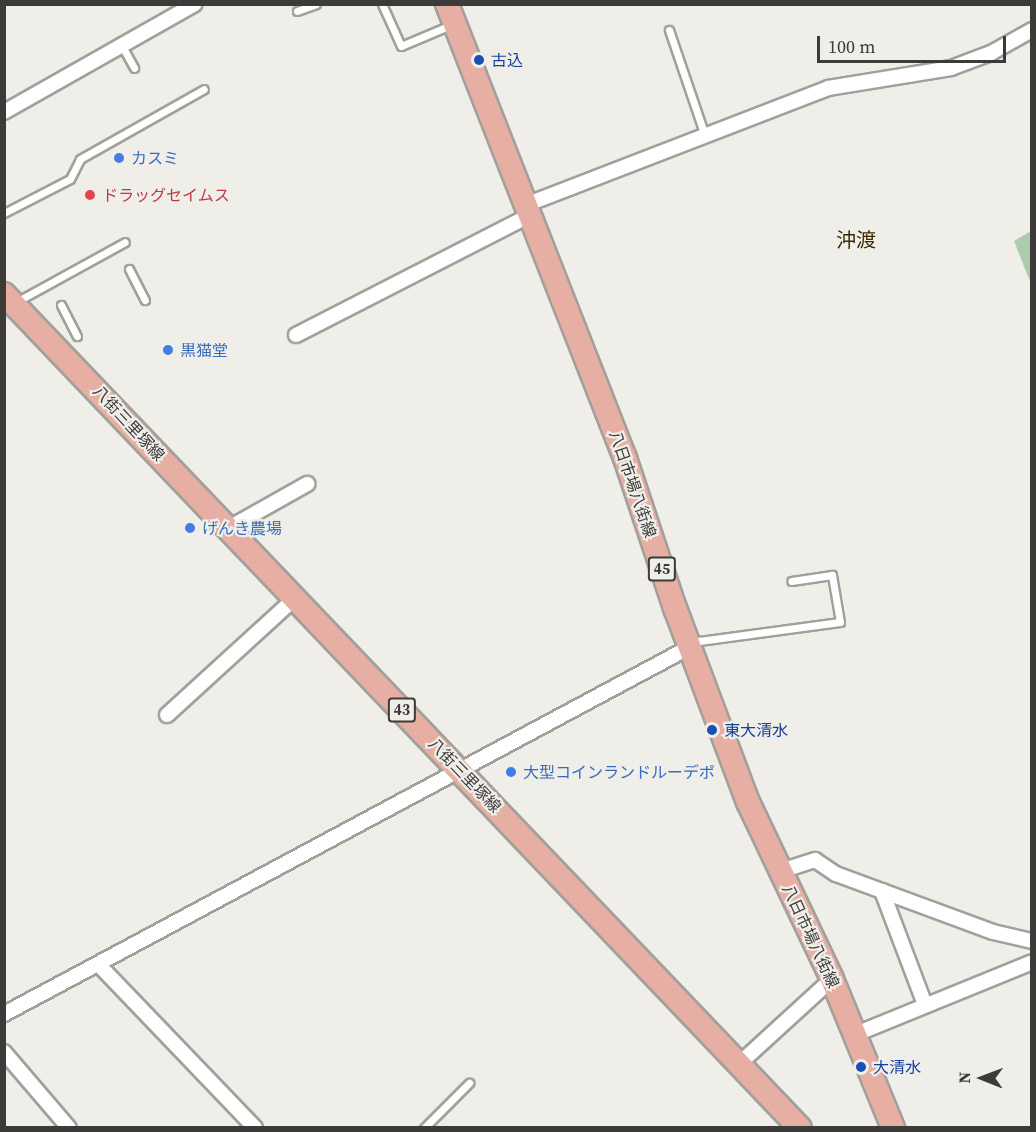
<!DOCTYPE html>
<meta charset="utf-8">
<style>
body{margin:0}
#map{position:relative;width:1036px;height:1132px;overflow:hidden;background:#efeee9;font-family:"Source Serif 4","Noto Sans JP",serif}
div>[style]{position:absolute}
.green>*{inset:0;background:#adcbae}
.roads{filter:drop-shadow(2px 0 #a1a09b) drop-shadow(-2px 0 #a1a09b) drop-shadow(0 2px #a1a09b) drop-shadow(0 -2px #a1a09b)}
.service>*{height:7px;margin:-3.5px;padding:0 3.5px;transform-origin:3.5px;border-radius:3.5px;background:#fff}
.minor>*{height:14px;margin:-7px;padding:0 7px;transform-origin:7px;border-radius:7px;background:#fff}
.primary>*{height:22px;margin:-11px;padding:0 11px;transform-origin:11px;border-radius:11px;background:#e7afa3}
.dots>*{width:16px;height:16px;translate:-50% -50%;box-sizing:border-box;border:3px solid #efeee9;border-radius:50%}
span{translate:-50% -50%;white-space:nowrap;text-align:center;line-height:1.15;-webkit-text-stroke:4.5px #efeee9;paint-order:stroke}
.shield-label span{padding:2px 4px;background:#efeee9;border:2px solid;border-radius:4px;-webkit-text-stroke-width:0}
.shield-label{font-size:15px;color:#3c3b3a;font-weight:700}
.transit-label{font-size:16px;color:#164399}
.left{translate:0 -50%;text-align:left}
.shop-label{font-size:16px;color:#366cbe}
.health-label{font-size:16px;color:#be3a42}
.street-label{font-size:16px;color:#3c3b3a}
.quarter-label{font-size:20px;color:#3e2b03}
.frame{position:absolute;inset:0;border:6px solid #3c3b3a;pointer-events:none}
.north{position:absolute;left:952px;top:1048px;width:60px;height:60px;-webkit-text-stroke:4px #efeee9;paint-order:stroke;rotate:271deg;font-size:16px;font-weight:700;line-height:24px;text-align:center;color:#3c3b3a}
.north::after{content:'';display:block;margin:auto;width:21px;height:27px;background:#3c3b3a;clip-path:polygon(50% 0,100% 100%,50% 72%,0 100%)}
.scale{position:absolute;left:817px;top:36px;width:189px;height:27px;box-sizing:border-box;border:3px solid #3c3b3a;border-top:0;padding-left:8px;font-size:18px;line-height:21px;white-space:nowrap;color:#3c3b3a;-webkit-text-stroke:4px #efeee9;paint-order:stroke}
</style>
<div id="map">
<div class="green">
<div style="clip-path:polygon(1031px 231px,1031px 284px,1014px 241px)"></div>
</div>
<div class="roads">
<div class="service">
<div style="left:382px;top:4px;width:46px;rotate:65.7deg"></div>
<div style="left:401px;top:46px;width:54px;rotate:-22.8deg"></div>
<div style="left:297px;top:11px;width:20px;rotate:-20deg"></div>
<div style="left:669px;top:30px;width:109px;rotate:71.2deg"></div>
<div style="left:122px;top:46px;width:25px;rotate:61deg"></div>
<div style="left:4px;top:213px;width:74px;rotate:-27.3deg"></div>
<div style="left:70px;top:179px;width:22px;rotate:-63deg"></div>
<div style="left:80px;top:159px;width:142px;rotate:-29.4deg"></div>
<div style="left:129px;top:269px;width:35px;rotate:63deg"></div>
<div style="left:16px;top:302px;width:124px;rotate:-28.8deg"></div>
<div style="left:61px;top:305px;width:35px;rotate:63deg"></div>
<div style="left:692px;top:646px;width:9px;rotate:-36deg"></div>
<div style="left:699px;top:641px;width:142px;rotate:-7.7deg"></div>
<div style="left:840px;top:622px;width:48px;rotate:-99.7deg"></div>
<div style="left:832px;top:575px;width:41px;rotate:171.7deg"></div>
<div style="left:424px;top:1128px;width:64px;rotate:-45deg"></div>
</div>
<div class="minor">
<div style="left:4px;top:112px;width:219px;rotate:-29.5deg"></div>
<div style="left:528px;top:204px;width:322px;rotate:-21.1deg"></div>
<div style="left:828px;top:88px;width:125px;rotate:-9.2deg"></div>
<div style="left:951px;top:68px;width:43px;rotate:-20.6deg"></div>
<div style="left:991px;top:53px;width:47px;rotate:-29.3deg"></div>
<div style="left:296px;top:335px;width:265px;rotate:-27.1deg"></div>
<div style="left:229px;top:528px;width:90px;rotate:-29.4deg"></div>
<div style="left:167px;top:715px;width:173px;rotate:-42.4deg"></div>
<div style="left:781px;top:871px;width:36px;rotate:-18deg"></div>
<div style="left:815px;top:860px;width:25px;rotate:34deg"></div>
<div style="left:836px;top:874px;width:49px;rotate:20.3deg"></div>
<div style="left:882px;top:891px;width:118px;rotate:20.3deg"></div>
<div style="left:993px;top:932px;width:40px;rotate:13deg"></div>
<div style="left:882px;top:891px;width:122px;rotate:69.3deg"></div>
<div style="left:98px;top:964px;width:227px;rotate:46.2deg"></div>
<div style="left:4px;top:1014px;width:778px;rotate:-28.15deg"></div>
<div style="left:856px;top:1034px;width:190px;rotate:-22.2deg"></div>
<div style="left:4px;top:1052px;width:100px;rotate:49.5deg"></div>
<div style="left:739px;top:1064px;width:126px;rotate:-42.4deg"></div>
</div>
<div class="primary">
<div style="left:447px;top:4px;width:488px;rotate:68.6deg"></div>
<div style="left:625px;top:458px;width:158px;rotate:71.6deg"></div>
<div style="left:675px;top:608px;width:207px;rotate:69.4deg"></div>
<div style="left:748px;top:802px;width:196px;rotate:64.6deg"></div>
<div style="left:832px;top:979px;width:161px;rotate:67.7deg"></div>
<div style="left:4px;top:294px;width:1153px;rotate:46.34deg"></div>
</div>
</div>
<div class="dots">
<div style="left:479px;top:60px;background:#1a4fb4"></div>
<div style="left:119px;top:158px;background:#3f7fe0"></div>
<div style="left:90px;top:195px;background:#e0444e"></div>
<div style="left:168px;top:350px;background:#3f7fe0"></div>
<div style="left:190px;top:528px;background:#3f7fe0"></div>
<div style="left:712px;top:730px;background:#1a4fb4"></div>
<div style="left:511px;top:772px;background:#3f7fe0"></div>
<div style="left:861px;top:1067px;background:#1a4fb4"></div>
</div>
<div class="shield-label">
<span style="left:662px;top:569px">45</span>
<span style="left:402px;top:710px">43</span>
</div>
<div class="transit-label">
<span class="left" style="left:491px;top:60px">古込</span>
<span class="left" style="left:724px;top:730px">東大清水</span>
<span class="left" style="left:873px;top:1067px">大清水</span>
</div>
<div class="shop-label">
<span class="left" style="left:131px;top:158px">カスミ</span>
<span class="left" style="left:180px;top:350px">黒猫堂</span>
<span class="left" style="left:202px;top:528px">げんき農場</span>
<span class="left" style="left:523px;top:772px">大型コインランドルーデポ</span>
</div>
<div class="health-label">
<span class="left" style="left:102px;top:195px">ドラッグセイムス</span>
</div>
<div class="street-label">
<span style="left:129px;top:423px;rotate:47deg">八街三里塚線</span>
<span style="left:633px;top:484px;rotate:71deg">八日市場八街線</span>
<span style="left:465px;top:775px;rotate:46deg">八街三里塚線</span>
<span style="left:811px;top:936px;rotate:65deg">八日市場八街線</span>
</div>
<div class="quarter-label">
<span style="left:856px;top:240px">沖渡</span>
</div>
<div class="frame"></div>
<div class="north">N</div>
<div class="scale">100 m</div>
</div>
